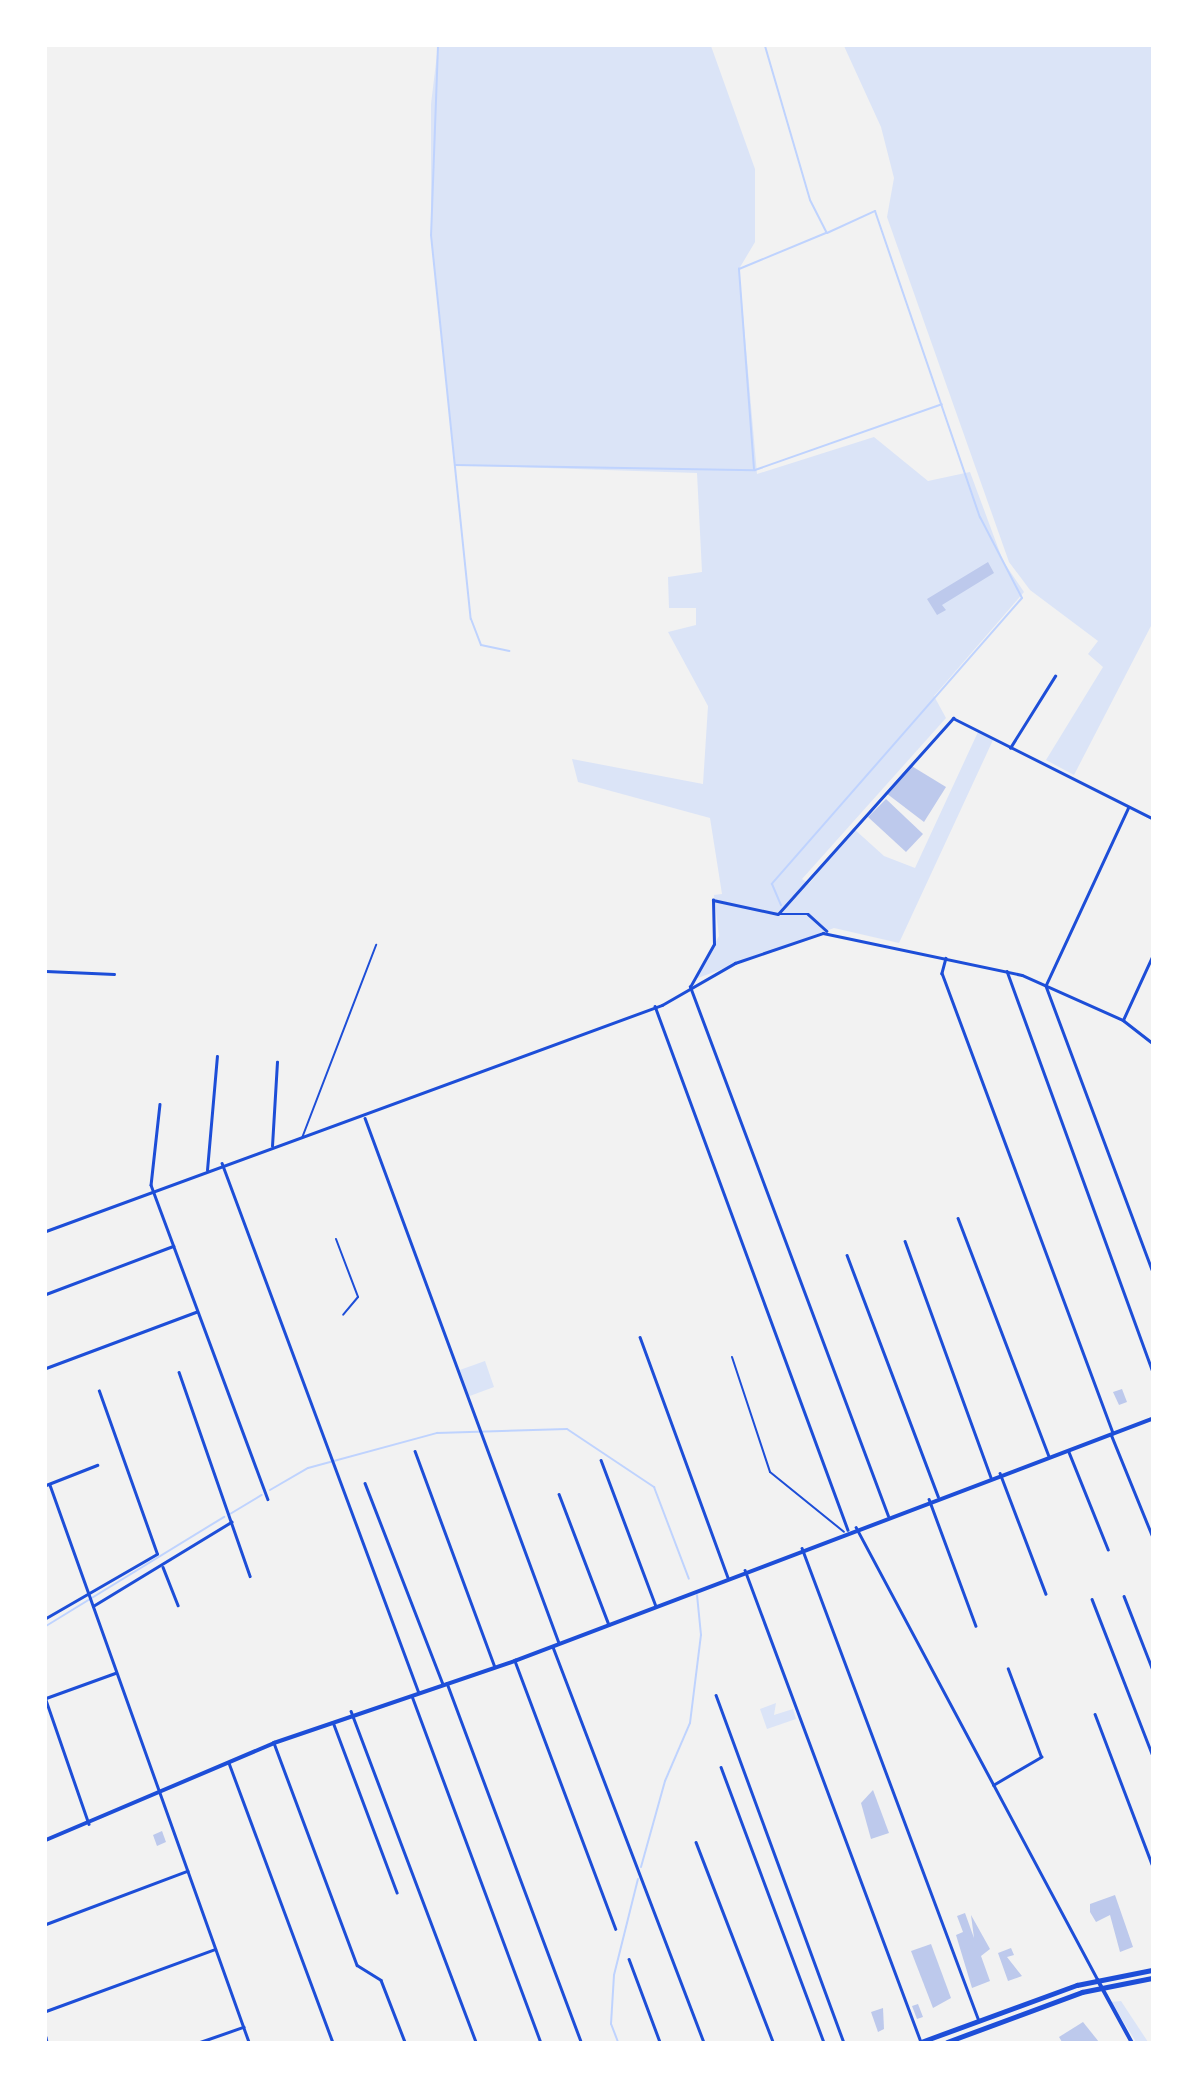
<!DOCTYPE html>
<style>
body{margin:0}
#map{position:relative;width:1198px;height:2088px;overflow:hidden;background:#f2f2f2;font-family:"Nunito Sans",sans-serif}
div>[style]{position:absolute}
.green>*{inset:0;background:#dbe4f7}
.stream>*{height:2px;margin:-1px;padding:0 1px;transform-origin:1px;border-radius:1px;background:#bfd3fe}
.building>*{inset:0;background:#bdc9ec}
.service>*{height:2px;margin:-1px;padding:0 1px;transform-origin:1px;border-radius:1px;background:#1d4ed8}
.minor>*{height:2.5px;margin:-1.25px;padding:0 1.25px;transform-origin:1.25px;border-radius:1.25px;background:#1d4ed8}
.tertiary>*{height:3.5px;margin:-1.75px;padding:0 1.75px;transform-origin:1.75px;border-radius:1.75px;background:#1d4ed8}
.primary>*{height:4.5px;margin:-2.25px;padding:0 2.25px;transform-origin:2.25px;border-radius:2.25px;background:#1d4ed8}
span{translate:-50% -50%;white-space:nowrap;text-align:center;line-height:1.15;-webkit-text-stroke:7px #fff;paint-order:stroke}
.frame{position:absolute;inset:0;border:47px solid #fff;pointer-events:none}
</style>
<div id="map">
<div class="green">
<div style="clip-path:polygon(438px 46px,711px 46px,755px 169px,755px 242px,739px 269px,757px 474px,874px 437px,928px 481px,970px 472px,1003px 561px,1024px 592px,934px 696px,946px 718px,802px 879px,809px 884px,853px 828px,884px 856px,915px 868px,978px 732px,993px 740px,899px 943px,834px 928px,695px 979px,719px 936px,714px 895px,722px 894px,710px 818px,578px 782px,572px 759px,703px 784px,708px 706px,668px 632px,696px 625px,696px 608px,669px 608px,668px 577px,702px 572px,697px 473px,455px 465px,431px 235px,431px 104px)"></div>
<div style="clip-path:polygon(844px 46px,1152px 46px,1152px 624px,1074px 775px,1046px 760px,1103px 667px,1088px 654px,1098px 641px,1030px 590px,1009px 562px,887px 217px,894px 178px,881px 127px)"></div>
<div style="clip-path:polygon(485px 1361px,494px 1387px,467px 1397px,457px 1371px)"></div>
<div style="clip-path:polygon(776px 1703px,774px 1715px,793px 1709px,796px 1719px,767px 1729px,760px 1709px)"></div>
<div style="clip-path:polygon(1121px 2001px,1148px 2042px,1136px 2042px,1111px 2002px)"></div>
</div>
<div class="stream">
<div style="left:438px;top:46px;width:189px;rotate:92.1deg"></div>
<div style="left:431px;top:235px;width:386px;rotate:84.1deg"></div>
<div style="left:471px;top:619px;width:28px;rotate:69deg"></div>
<div style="left:481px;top:645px;width:29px;rotate:12deg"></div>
<div style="left:765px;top:46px;width:160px;rotate:73.7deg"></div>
<div style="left:810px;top:200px;width:37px;rotate:63deg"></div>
<div style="left:827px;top:233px;width:53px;rotate:-24.6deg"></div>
<div style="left:875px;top:211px;width:324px;rotate:71.1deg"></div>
<div style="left:980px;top:517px;width:91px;rotate:62.6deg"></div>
<div style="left:1022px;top:598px;width:380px;rotate:131.2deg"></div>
<div style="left:772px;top:884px;width:23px;rotate:67deg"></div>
<div style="left:455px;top:465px;width:300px;rotate:1deg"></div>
<div style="left:755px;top:470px;width:198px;rotate:-19.4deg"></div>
<div style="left:754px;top:469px;width:201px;rotate:-94.3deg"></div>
<div style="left:739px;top:269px;width:94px;rotate:-22.5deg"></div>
<div style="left:270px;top:1490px;width:44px;rotate:-30.1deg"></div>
<div style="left:308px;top:1468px;width:134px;rotate:-15.2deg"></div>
<div style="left:437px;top:1433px;width:130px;rotate:-1.8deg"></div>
<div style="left:567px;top:1429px;width:105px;rotate:33.7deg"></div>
<div style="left:654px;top:1487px;width:98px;rotate:69.2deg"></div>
<div style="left:230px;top:1514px;width:37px;rotate:-31deg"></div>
<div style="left:46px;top:1626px;width:209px;rotate:-31.5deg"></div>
<div style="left:641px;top:1867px;width:89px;rotate:-74.4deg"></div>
<div style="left:665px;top:1781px;width:63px;rotate:-66.7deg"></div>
<div style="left:690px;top:1723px;width:89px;rotate:-82.9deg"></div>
<div style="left:701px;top:1635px;width:40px;rotate:-95.7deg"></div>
<div style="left:618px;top:2042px;width:19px;rotate:-111deg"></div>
<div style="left:611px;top:2024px;width:49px;rotate:-86.5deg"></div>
<div style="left:614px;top:1975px;width:99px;rotate:-76deg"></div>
</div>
<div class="building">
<div style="clip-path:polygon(988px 562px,994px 573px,942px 605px,946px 610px,937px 615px,927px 599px)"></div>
<div style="clip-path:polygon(910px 765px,946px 787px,924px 822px,886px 793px)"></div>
<div style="clip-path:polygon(886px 799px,923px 834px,906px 852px,868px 817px)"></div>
<div style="clip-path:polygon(1122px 1389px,1127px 1402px,1119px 1405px,1113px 1392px)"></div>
<div style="clip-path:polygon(873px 1790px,889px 1833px,871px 1839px,861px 1803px)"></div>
<div style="clip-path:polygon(162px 1831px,166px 1842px,157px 1846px,153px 1835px)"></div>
<div style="clip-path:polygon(1115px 1895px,1133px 1947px,1120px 1952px,1110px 1915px,1096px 1922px,1090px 1912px,1090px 1904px)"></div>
<div style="clip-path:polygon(965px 1913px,974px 1938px,971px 1915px,990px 1949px,981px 1956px,990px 1981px,972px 1988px,956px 1935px,963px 1932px,957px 1916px)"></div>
<div style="clip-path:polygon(931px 1944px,951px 1998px,933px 2008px,911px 1951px)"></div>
<div style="clip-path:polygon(1011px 1948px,1014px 1955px,1007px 1957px,1022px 1976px,1008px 1981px,998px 1953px)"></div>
<div style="clip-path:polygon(918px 2004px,923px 2017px,917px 2019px,912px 2006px)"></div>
<div style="clip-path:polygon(883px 2008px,884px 2029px,878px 2032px,871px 2012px)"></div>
<div style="clip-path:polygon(1083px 2022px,1099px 2042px,1062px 2042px,1059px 2037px)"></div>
</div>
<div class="service">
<div style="left:302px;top:1138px;width:207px;rotate:-69deg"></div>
<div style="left:336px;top:1239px;width:62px;rotate:69.2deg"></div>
<div style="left:358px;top:1297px;width:23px;rotate:130deg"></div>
<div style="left:732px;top:1357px;width:121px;rotate:71.7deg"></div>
<div style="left:770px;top:1472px;width:95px;rotate:39deg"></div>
</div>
<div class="minor">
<div style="left:1010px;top:748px;width:85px;rotate:-58deg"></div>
<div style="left:1129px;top:807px;width:197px;rotate:114.9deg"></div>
<div style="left:1046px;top:986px;width:302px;rotate:69.5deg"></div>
<div style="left:778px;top:914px;width:30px"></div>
<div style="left:808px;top:914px;width:25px;rotate:42deg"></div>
<div style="left:946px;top:958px;width:16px;rotate:105deg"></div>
<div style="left:942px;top:973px;width:491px;rotate:69.6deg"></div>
<div style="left:46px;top:971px;width:68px;rotate:2.5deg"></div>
<div style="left:1007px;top:971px;width:424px;rotate:70deg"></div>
<div style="left:655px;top:1006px;width:558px;rotate:69.78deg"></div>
<div style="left:1123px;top:1020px;width:69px;rotate:-65.3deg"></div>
<div style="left:160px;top:1104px;width:81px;rotate:96.3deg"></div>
<div style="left:151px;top:1185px;width:335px;rotate:69.6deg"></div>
<div style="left:365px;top:1118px;width:560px;rotate:69.72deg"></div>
<div style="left:272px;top:1146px;width:84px;rotate:-86.6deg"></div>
<div style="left:222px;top:1163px;width:565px;rotate:69.61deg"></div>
<div style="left:207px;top:1170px;width:114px;rotate:-85deg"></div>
<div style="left:958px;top:1218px;width:255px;rotate:69.1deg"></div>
<div style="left:46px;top:1231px;width:656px;rotate:-20.15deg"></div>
<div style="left:662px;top:1005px;width:84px;rotate:-29.9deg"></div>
<div style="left:735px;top:963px;width:93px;rotate:-18.8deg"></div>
<div style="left:823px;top:933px;width:203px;rotate:11.9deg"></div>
<div style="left:1022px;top:975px;width:111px;rotate:24deg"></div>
<div style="left:1123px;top:1020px;width:37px;rotate:38deg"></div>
<div style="left:905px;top:1241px;width:251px;rotate:70deg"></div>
<div style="left:847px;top:1255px;width:258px;rotate:69.3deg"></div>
<div style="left:46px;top:1294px;width:136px;rotate:-20.7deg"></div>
<div style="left:640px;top:1337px;width:256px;rotate:69.9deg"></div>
<div style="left:46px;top:1368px;width:160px;rotate:-20.5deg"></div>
<div style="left:179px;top:1372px;width:216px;rotate:70.8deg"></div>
<div style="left:1111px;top:1434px;width:109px;rotate:67.9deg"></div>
<div style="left:415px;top:1451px;width:230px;rotate:69.7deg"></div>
<div style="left:1069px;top:1452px;width:105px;rotate:68.1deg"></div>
<div style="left:601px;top:1460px;width:156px;rotate:69.4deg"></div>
<div style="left:1000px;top:1473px;width:129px;rotate:69.2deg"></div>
<div style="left:365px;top:1483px;width:216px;rotate:68.8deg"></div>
<div style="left:46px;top:1485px;width:55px;rotate:-21.4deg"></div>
<div style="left:50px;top:1485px;width:591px;rotate:70.34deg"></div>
<div style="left:559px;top:1494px;width:140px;rotate:69.1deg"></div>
<div style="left:929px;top:1499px;width:135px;rotate:69.7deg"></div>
<div style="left:888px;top:1516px;width:565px;rotate:-110.52deg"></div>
<div style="left:690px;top:987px;width:49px;rotate:-60.8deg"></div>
<div style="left:714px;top:944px;width:44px;rotate:-91.3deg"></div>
<div style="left:713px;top:900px;width:66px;rotate:12.2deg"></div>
<div style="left:778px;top:914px;width:263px;rotate:-48.2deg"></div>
<div style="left:953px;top:718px;width:223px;rotate:26.7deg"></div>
<div style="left:856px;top:1527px;width:514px;rotate:61.89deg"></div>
<div style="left:802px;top:1548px;width:505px;rotate:69.48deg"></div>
<div style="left:163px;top:1567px;width:41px;rotate:68.5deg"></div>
<div style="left:745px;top:1570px;width:504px;rotate:69.55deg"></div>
<div style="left:1124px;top:1596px;width:77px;rotate:68.7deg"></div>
<div style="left:1092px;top:1599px;width:166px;rotate:68.8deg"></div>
<div style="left:93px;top:1606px;width:162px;rotate:-31.3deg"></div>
<div style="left:46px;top:1618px;width:128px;rotate:-30deg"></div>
<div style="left:157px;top:1554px;width:173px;rotate:-109.6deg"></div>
<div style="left:553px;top:1647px;width:423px;rotate:69.1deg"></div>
<div style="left:515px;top:1661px;width:286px;rotate:69.4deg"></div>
<div style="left:447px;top:1683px;width:383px;rotate:69.5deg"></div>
<div style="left:716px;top:1695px;width:370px;rotate:69.8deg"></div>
<div style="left:412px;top:1696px;width:369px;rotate:69.6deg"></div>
<div style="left:46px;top:1698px;width:73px;rotate:-19.9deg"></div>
<div style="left:46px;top:1700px;width:131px;rotate:70.9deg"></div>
<div style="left:351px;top:1711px;width:354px;rotate:69.3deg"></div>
<div style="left:1095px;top:1714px;width:160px;rotate:69.2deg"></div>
<div style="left:333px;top:1722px;width:182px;rotate:69.4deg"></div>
<div style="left:274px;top:1743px;width:237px;rotate:69.5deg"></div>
<div style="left:357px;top:1965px;width:28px;rotate:32deg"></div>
<div style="left:381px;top:1980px;width:66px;rotate:68.8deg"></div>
<div style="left:229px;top:1763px;width:298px;rotate:69.6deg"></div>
<div style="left:721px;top:1767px;width:294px;rotate:69.5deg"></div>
<div style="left:993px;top:1785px;width:56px;rotate:-30.3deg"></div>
<div style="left:1041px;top:1757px;width:94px;rotate:-110.6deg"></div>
<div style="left:696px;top:1842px;width:214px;rotate:68.9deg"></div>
<div style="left:46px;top:1924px;width:151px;rotate:-20.6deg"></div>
<div style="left:629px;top:1959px;width:89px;rotate:69.5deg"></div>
<div style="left:46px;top:2011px;width:180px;rotate:-20.1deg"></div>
<div style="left:46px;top:2037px;width:5px;rotate:79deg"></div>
<div style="left:200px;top:2042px;width:46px;rotate:-19.2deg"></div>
</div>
<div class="tertiary">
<div style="left:46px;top:1840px;width:248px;rotate:-23deg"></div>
<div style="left:274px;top:1743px;width:255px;rotate:-18.8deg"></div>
<div style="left:515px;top:1661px;width:681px;rotate:-20.8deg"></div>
<div style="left:1098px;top:1980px;width:71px;rotate:61.3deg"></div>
</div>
<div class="primary">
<div style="left:921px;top:2042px;width:166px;rotate:-20.1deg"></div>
<div style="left:1077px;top:1985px;width:76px;rotate:-11.3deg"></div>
<div style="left:947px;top:2042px;width:144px;rotate:-20.3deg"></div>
<div style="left:1082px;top:1992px;width:71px;rotate:-11.3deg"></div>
</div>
<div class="frame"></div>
</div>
